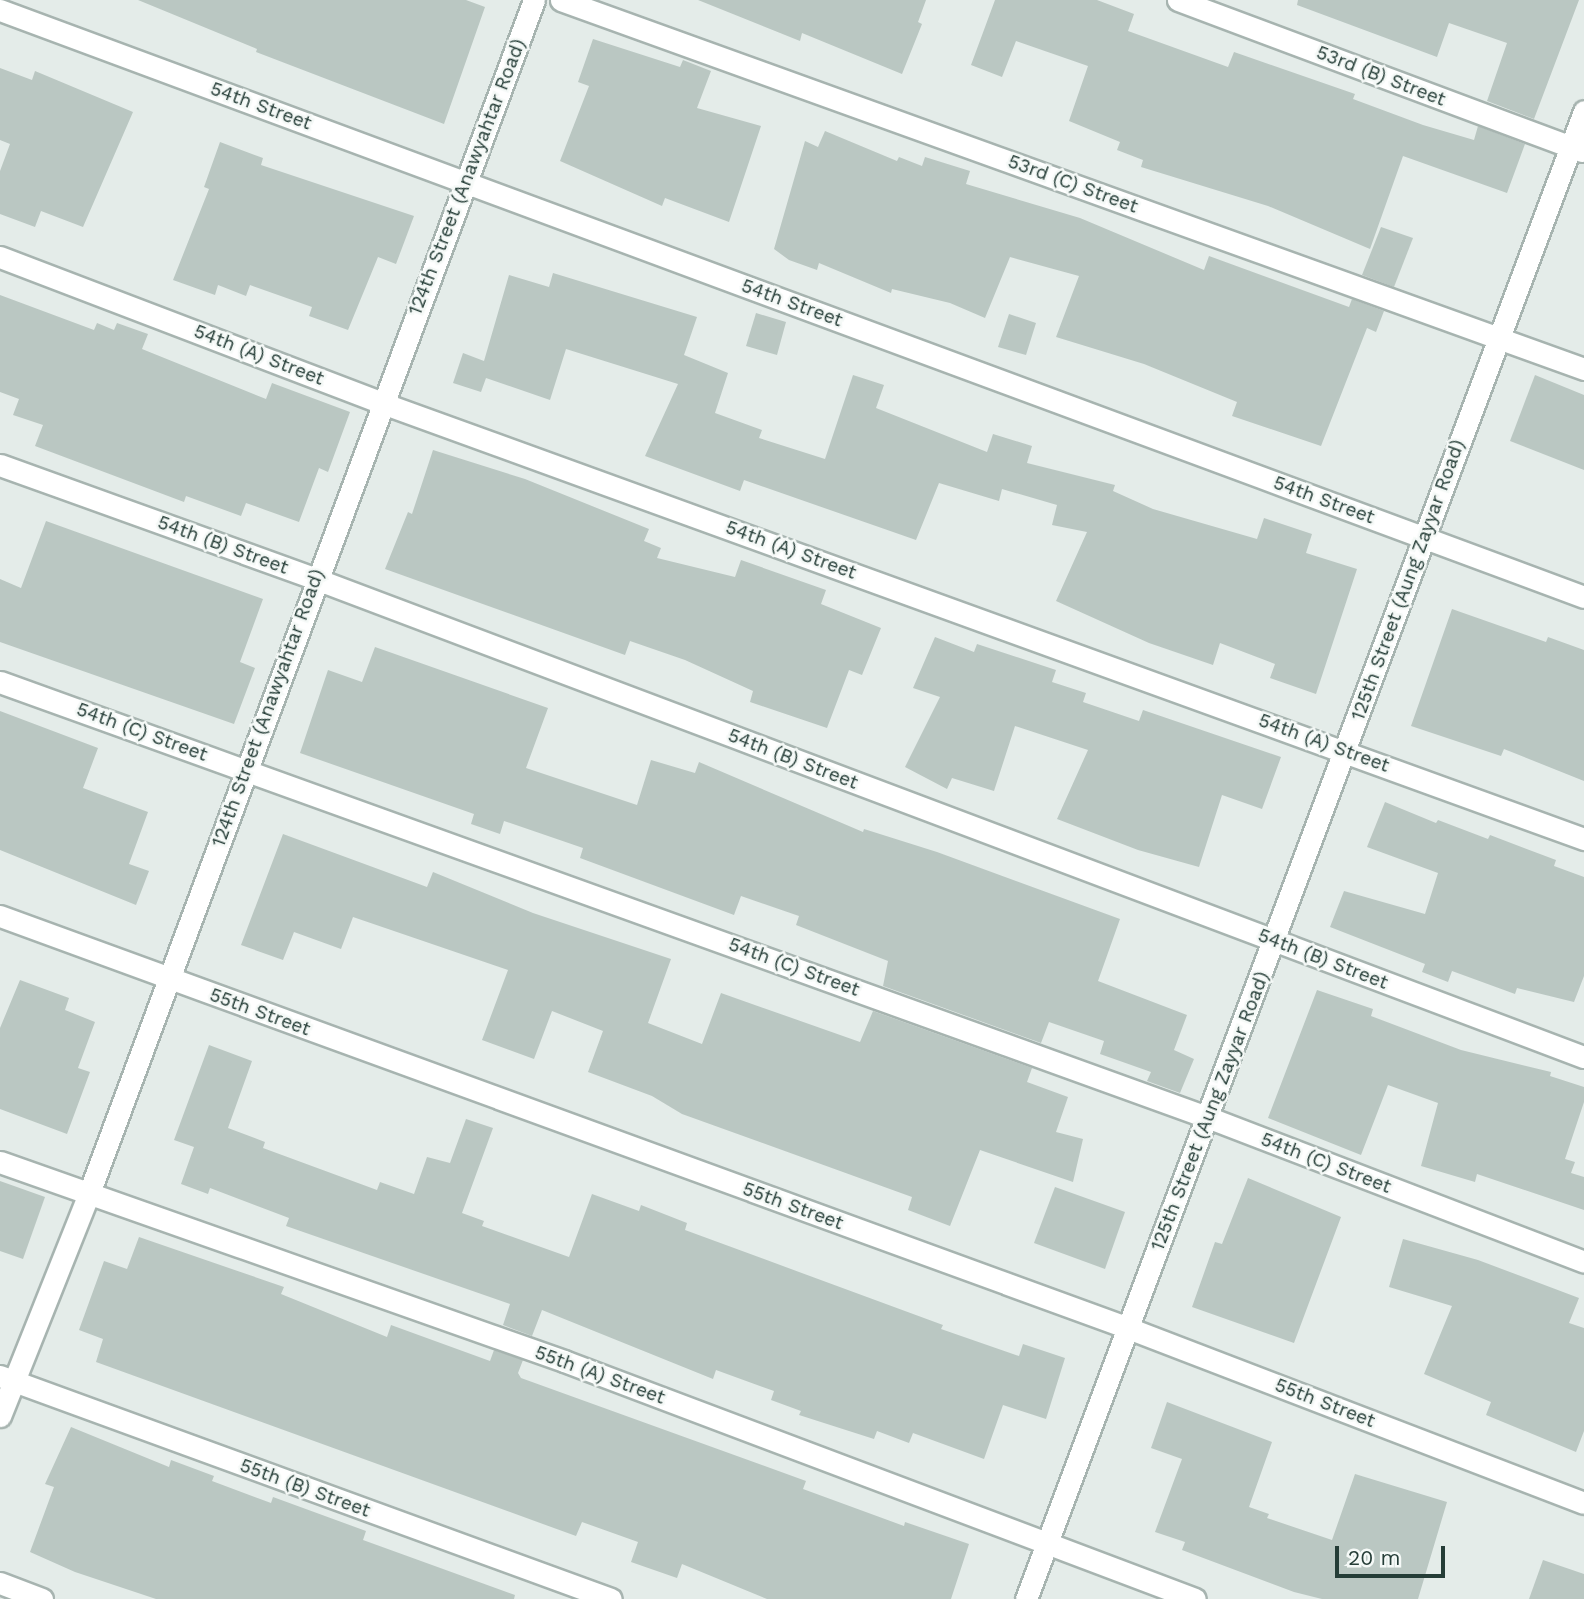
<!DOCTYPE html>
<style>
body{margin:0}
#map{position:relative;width:1584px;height:1599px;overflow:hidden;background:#e4ece9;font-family:"Work Sans",sans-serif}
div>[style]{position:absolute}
.building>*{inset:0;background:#bac7c2}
.roads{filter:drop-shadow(2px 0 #a7b4b0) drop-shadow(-2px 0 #a7b4b0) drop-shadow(0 2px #a7b4b0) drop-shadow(0 -2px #a7b4b0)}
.minor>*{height:21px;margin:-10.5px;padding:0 10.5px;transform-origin:10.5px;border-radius:10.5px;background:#fff}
.tertiary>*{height:21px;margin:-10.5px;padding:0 10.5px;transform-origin:10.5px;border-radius:10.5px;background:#fff}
span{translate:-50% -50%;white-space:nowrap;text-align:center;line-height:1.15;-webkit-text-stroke:5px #f5f9f7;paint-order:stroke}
.street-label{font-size:19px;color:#253d37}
.scale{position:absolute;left:1335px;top:1546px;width:110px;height:32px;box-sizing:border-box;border:4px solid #253d37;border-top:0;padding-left:9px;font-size:21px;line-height:24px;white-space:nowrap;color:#253d37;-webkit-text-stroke:5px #f5f9f7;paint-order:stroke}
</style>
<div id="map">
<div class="building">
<div style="clip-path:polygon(138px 0,466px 0,485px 7px,444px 124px,256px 52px,257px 49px)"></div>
<div style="clip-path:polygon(698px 0,926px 0,918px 22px,922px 24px,902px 74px,802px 33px,800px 41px)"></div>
<div style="clip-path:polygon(995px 0,1097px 0,1134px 14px,1128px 31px,1228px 67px,1234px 52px,1355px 94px,1353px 99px,1423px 125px,1474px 140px,1478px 126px,1525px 144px,1507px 193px,1403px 156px,1370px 249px,1268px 206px,1141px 167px,1143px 160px,1117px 150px,1120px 142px,1069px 121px,1088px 66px,1016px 41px,1002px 77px,971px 65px)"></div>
<div style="clip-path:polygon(1298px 0,1579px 0,1534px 119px,1487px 101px,1507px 43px,1449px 23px,1437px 57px,1297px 5px)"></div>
<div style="clip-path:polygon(593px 39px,680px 67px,683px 60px,711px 71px,697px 108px,761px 126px,729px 222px,665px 198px,662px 206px,560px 161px,589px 86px,578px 82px)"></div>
<div style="clip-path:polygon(0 68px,32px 80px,35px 71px,133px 112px,83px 227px,41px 211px,35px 227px,0 214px,0 171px,10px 144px,0 140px)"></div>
<div style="clip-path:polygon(825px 131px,897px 161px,899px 157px,922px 166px,925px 157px,970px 171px,966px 184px,1080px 218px,1204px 270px,1209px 256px,1349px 307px,1352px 299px,1384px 311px,1376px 332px,1367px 328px,1321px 446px,1232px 416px,1237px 402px,1144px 364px,1056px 337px,1079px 276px,1010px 257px,985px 318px,950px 303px,892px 289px,891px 293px,819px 263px,817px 270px,789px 260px,774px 249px,805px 141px,818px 147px)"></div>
<div style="clip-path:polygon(220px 142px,263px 158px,261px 165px,414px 216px,396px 264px,378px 257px,348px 330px,309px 316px,312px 307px,250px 285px,246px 296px,218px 285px,215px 295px,173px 280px,209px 189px,204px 187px)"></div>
<div style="clip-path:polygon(1381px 227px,1413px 238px,1394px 287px,1362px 275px)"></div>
<div style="clip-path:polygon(553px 273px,697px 317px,684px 355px,728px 373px,715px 413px,762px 430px,759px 438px,825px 459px,853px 375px,884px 385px,876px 408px,987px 452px,993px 434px,1032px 446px,1027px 463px,1115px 485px,1113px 491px,1153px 509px,1257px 539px,1264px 518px,1312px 534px,1306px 553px,1357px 569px,1316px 694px,1270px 678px,1275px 664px,1220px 643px,1213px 665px,1149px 643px,1056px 601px,1087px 532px,1052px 525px,1057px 505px,1002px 489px,999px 501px,939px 483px,916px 540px,744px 480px,740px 491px,645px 456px,678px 384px,566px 349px,550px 400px,486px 378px,481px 392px,453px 383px,463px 353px,484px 361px,509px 275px,549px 287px)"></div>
<div style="clip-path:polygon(0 295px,94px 330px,97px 323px,114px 330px,117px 323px,148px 334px,142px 349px,266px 399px,272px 383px,350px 412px,328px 472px,319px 468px,299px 522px,246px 503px,241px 516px,186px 496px,184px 502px,35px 446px,43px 425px,13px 415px,19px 399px,0 392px)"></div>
<div style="clip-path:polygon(756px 313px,786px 322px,777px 355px,746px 346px)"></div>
<div style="clip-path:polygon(1009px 314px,1036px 323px,1026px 355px,998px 347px)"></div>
<div style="clip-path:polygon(1535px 375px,1584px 395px,1584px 470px,1510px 441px)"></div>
<div style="clip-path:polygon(433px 450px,525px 479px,649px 529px,644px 541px,661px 548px,657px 558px,735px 577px,741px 560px,826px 590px,821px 604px,881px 628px,862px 675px,849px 670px,827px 728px,750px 702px,753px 691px,685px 660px,630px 641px,625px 655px,385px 569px,408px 512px,412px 514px)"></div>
<div style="clip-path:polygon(46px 521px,263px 599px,240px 662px,255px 668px,234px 724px,0 642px,0 579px,21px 588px)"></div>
<div style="clip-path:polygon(1452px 609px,1546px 642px,1548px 637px,1584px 650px,1584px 781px,1504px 749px,1501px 756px,1411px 726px)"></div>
<div style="clip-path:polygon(935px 637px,974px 652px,977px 644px,1056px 670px,1052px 682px,1086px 693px,1083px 702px,1139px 721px,1143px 710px,1281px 757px,1262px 809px,1222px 795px,1199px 867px,1138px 850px,1057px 819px,1088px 750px,1015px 726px,994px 791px,952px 778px,947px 789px,905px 767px,940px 697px,913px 688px)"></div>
<div style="clip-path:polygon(375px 647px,548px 708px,526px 768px,637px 805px,651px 760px,695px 773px,699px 762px,863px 832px,864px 829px,937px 852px,1120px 919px,1098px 981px,1187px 1015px,1174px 1050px,1194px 1059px,1180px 1093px,1147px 1081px,1151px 1072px,1100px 1054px,1104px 1041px,1049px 1022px,1041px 1043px,883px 986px,888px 961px,796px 925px,799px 916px,741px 896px,734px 915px,580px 858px,583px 848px,504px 821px,500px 834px,471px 824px,474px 814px,300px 753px,328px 670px,362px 682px)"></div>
<div style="clip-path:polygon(0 711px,98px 748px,83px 788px,148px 812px,129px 864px,149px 871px,136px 905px,0 850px)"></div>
<div style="clip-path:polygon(1385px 802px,1436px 823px,1438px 820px,1488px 839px,1490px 835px,1556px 860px,1554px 866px,1584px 877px,1584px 976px,1574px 1002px,1517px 988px,1515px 994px,1452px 971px,1448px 982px,1422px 972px,1425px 964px,1330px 927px,1344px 891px,1425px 914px,1438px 873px,1367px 847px)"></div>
<div style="clip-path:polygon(283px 834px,427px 887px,433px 872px,533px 913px,671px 959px,648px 1023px,702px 1044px,721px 993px,860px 1042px,873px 1011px,1032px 1068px,1027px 1082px,1068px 1097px,1056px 1132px,1083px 1139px,1073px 1182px,980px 1150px,950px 1226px,908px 1210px,912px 1197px,682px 1114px,652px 1096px,588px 1072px,603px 1031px,552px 1011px,534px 1059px,482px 1040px,508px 970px,353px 917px,341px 949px,294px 932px,283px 960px,241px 945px)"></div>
<div style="clip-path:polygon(20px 980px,69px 998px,65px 1010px,95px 1022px,78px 1068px,90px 1072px,67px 1134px,0 1109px,0 1028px)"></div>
<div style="clip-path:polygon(1317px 990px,1373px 1009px,1371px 1016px,1461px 1050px,1551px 1072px,1550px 1076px,1584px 1087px,1584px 1102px,1565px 1159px,1575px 1162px,1571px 1173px,1584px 1177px,1584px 1210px,1477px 1174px,1475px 1182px,1421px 1166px,1438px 1103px,1388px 1085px,1361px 1155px,1268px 1118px)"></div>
<div style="clip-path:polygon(209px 1045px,252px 1061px,228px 1128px,265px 1142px,263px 1148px,377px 1190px,380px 1182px,414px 1194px,427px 1157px,450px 1163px,466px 1119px,493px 1128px,462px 1213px,484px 1221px,482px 1226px,569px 1257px,592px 1194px,639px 1211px,641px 1205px,687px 1223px,685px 1230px,943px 1325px,941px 1329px,1019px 1356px,1023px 1344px,1065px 1358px,1046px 1419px,1003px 1405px,984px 1459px,913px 1433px,909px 1443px,877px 1431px,874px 1439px,799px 1415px,801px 1411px,771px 1400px,774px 1391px,716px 1370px,713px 1379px,542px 1310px,532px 1336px,503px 1325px,510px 1304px,286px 1226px,289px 1218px,210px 1188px,208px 1194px,181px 1184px,194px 1147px,174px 1140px)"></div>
<div style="clip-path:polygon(1248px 1178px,1341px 1217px,1294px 1343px,1192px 1307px,1215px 1242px,1222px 1244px)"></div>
<div style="clip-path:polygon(0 1181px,45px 1197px,23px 1259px,0 1251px)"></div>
<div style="clip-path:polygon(1055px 1187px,1125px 1212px,1105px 1269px,1034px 1243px)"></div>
<div style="clip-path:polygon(139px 1237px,284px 1287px,281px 1294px,387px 1337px,391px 1325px,490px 1361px,494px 1350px,523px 1360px,518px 1373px,521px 1378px,806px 1481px,803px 1489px,904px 1526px,905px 1522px,969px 1544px,951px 1599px,767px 1599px,682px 1564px,677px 1578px,631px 1562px,638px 1542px,582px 1522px,576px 1536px,96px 1362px,103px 1339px,79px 1330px,104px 1261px,127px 1269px)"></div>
<div style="clip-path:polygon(1403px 1239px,1478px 1260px,1579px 1298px,1569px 1323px,1584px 1328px,1584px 1431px,1576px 1452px,1486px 1415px,1491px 1402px,1424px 1374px,1452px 1306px,1389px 1287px)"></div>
<div style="clip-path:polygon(1167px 1402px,1272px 1442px,1249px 1507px,1269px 1514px,1267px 1518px,1332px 1540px,1355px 1474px,1447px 1502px,1418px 1599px,1322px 1599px,1294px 1592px,1182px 1550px,1185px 1542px,1155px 1532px,1182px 1459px,1151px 1448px)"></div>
<div style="clip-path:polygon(71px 1427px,169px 1467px,171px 1460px,214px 1476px,212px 1481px,271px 1503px,273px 1497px,366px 1531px,363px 1540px,515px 1595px,514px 1599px,156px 1599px,75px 1572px,30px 1552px,54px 1487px,45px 1484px)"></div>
<div style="clip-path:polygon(1543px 1560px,1584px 1574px,1584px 1599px,1529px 1599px)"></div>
</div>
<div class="roads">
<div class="minor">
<div style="left:561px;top:0;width:1088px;rotate:19.83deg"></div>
<div style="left:1178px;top:0;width:431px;rotate:20.5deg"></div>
<div style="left:0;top:10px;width:1689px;rotate:20.33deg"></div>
<div style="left:0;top:257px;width:409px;rotate:20.9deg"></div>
<div style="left:382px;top:403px;width:1279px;rotate:19.94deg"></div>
<div style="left:0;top:465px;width:336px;rotate:19.8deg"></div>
<div style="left:316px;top:579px;width:1355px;rotate:20.66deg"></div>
<div style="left:0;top:682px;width:1283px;rotate:19.82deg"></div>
<div style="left:1207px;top:1117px;width:404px;rotate:21deg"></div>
<div style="left:0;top:916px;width:1201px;rotate:20.06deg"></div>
<div style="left:1128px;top:1328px;width:488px;rotate:21deg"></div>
<div style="left:0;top:1162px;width:598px;rotate:19.43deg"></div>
<div style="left:564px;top:1361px;width:674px;rotate:20.67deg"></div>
<div style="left:0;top:1376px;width:650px;rotate:20.05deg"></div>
<div style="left:0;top:1583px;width:45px;rotate:20.9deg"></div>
<div style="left:1026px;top:1599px;width:1589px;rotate:-69.44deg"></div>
</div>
<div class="tertiary">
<div style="left:0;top:1416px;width:237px;rotate:-68.2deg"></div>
<div style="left:88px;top:1196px;width:1276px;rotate:-69.55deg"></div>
</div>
</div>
<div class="street-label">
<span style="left:1381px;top:76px;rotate:21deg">53rd (B) Street</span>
<span style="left:261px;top:106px;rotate:20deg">54th Street</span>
<span style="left:467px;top:177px;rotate:-69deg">124th Street (Anawyahtar Road)</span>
<span style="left:1073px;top:184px;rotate:20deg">53rd (C) Street</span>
<span style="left:792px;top:303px;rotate:20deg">54th Street</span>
<span style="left:259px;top:355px;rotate:21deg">54th (A) Street</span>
<span style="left:1324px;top:500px;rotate:20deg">54th Street</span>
<span style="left:223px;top:545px;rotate:20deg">54th (B) Street</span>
<span style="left:791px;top:550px;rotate:20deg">54th (A) Street</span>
<span style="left:1408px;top:580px;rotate:-70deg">125th Street (Aung Zayyar Road)</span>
<span style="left:268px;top:708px;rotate:-70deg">124th Street (Anawyahtar Road)</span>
<span style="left:142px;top:732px;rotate:20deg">54th (C) Street</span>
<span style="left:1324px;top:743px;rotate:20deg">54th (A) Street</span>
<span style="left:793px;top:759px;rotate:21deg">54th (B) Street</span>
<span style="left:1323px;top:959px;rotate:21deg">54th (B) Street</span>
<span style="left:794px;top:967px;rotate:20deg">54th (C) Street</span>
<span style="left:260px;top:1012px;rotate:20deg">55th Street</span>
<span style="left:1210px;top:1111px;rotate:-69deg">125th Street (Aung Zayyar Road)</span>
<span style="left:1326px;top:1163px;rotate:21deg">54th (C) Street</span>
<span style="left:793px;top:1206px;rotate:20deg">55th Street</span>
<span style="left:600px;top:1375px;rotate:20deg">55th (A) Street</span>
<span style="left:1325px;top:1403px;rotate:21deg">55th Street</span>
<span style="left:305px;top:1488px;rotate:20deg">55th (B) Street</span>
</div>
<div class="scale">20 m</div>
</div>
